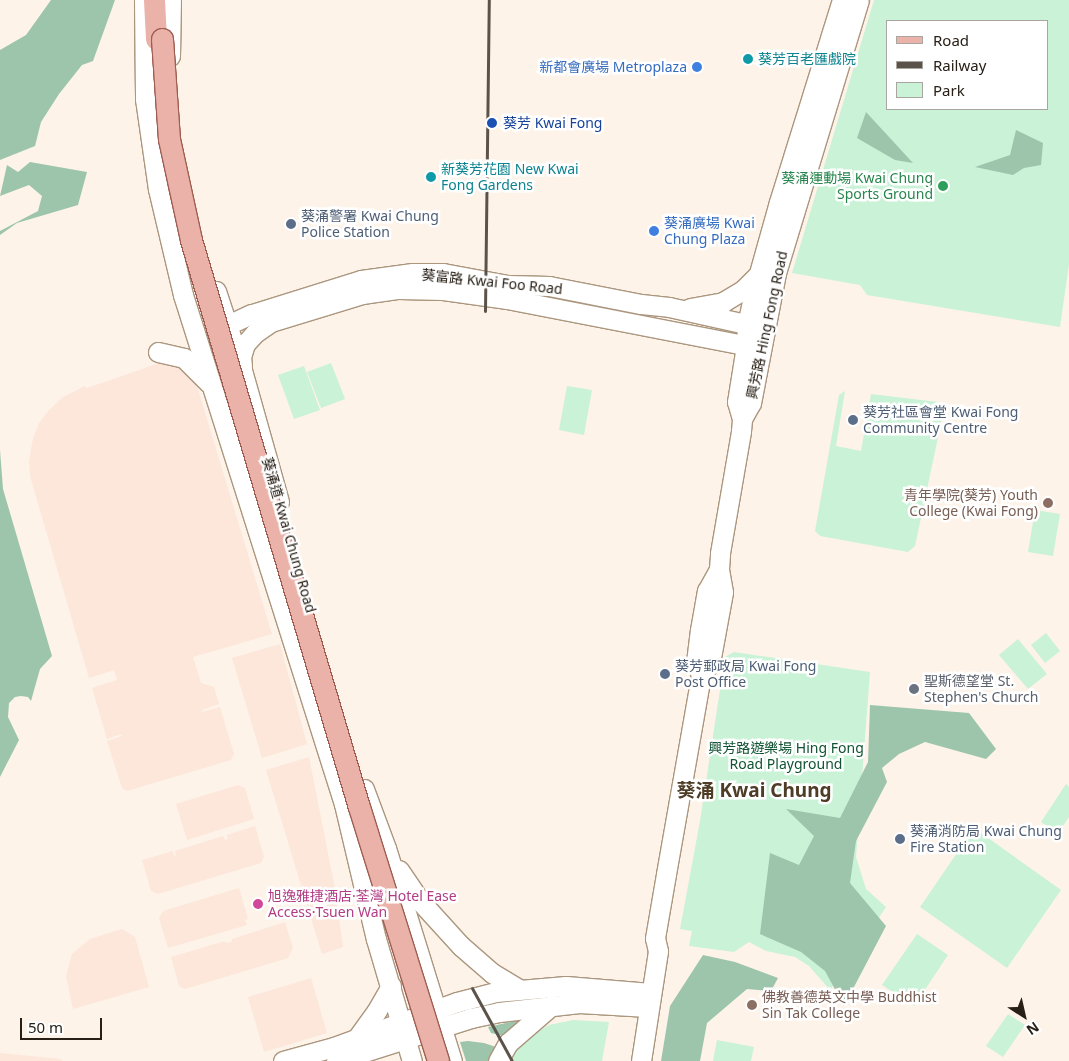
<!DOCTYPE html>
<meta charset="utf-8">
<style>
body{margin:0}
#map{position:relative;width:1069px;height:1061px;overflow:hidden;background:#fdf3e9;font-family:"Noto Sans","Noto Sans TC",sans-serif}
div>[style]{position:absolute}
.industrial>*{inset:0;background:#fde6da}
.green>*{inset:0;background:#c9f2d7}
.forest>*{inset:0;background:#9dc5ab}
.roads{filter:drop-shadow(1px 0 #ab967e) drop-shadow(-1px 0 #ab967e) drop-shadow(0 1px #ab967e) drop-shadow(0 -1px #ab967e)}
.secondary>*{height:19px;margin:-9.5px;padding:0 9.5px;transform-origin:9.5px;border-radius:9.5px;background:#fff}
.primary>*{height:21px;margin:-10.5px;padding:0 10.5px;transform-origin:10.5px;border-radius:10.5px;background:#ebb2a9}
.rail>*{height:3px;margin:-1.5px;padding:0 1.5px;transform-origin:1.5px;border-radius:1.5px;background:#5b5249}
.bridges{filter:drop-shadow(1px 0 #9e5d50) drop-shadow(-1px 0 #9e5d50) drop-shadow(0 1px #9e5d50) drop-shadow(0 -1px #9e5d50)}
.primary-bridge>*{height:21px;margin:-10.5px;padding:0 10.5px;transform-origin:10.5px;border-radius:10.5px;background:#ebb2a9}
.dots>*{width:14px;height:14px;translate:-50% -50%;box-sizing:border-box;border:2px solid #fff;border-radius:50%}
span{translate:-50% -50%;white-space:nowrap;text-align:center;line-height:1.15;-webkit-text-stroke:5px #fff;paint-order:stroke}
.culture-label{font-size:14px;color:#0d838f}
.left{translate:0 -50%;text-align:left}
.shop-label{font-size:14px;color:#366cbe}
.right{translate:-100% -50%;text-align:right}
.transit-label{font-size:14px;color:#164399}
.leisure-label{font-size:14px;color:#27864d}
.service-label{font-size:14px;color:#4e5e75}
.street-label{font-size:14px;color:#282017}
.education-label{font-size:14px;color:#785e54}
.worship-label{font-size:14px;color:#5b616d}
.park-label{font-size:14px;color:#105332}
.hotel-label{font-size:14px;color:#b23c85}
.district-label{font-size:19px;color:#4e3c26;font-weight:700}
.legend{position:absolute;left:886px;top:20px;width:162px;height:90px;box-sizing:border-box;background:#fff;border:1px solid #a9a6a2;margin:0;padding:6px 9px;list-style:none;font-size:15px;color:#282017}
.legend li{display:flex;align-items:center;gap:10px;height:25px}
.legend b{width:25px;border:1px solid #a9a6a2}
.north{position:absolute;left:999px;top:991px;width:50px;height:50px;-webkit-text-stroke:4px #fff;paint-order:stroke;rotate:145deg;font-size:14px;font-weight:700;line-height:20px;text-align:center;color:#282017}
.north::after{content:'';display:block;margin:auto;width:18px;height:22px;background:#282017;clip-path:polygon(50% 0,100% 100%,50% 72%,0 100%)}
.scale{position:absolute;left:20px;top:1018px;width:82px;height:22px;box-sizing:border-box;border:2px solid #282017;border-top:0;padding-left:6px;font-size:15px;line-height:18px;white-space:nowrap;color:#282017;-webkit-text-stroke:4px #fff;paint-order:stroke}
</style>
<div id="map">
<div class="industrial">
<div style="clip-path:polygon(159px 363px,170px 363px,182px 368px,197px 386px,272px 634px,193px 657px,201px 683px,214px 687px,219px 704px,202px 710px,202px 712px,220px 707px,234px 754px,231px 760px,127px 791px,122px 788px,107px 741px,122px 736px,121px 734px,107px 739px,92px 688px,117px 680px,114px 670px,89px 678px,30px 476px,29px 461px,33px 438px,39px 423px,49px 410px,63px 397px,85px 386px,86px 388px,102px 383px)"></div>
<div style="clip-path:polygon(280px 644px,307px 744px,262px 758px,232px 658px)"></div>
<div style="clip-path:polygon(309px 757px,335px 889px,343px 947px,322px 954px,266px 770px)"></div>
<div style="clip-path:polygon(238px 785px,245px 788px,254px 819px,187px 840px,176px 804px)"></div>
<div style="clip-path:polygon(255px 826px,264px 857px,261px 863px,158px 894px,151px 891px,142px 860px,173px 851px,174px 856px,176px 855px,175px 851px,223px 836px,225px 840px,228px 839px,227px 835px)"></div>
<div style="clip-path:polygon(239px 888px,248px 919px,245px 920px,247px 925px,168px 948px,159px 918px,163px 911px)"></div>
<div style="clip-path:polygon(285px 922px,293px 948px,288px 958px,185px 989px,179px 986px,171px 957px,225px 941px,226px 943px,232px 942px,232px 939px)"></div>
<div style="clip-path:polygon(122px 929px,135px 937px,149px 987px,73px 1009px,66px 976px,72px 954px,90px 939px)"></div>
<div style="clip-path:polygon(311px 978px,327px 1033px,264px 1052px,248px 997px)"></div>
<div style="clip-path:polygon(0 1053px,61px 1059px,62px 1061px,0 1061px)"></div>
</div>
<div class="green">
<div style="clip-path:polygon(evenodd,874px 0,1069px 0,1069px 264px,1060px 327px,867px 295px,860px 285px,792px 273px,874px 0,888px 21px,1048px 21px,1048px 109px,888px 109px,888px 21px)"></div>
<div style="clip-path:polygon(331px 363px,345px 399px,321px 408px,307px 372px)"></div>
<div style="clip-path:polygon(304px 366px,320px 410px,294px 419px,278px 375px)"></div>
<div style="clip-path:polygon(567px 386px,592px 390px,584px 435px,559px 430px)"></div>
<div style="clip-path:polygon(845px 391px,836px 446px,861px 451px,871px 394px,938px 402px,944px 409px,915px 546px,908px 552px,820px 536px,815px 531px,839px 395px)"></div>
<div style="clip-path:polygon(1035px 510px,1060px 514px,1053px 556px,1028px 552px)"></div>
<div style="clip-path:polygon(1046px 633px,1060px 651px,1045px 663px,1031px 645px)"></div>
<div style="clip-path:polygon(1018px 639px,1047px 674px,1028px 689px,999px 655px)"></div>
<div style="clip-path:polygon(734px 652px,870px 672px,856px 857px,866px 889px,886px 907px,830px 990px,809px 966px,795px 957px,766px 951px,749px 942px,734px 952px,689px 946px,692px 931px,680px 929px,700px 821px,725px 657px)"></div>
<div style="clip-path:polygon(1066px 784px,1069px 787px,1069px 817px,1058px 833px,1041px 822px)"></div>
<div style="clip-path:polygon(974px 828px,1061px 890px,1007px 968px,920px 907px)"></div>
<div style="clip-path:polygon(917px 934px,948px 955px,914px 1006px,882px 985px)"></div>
<div style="clip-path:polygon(1008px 1014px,1025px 1025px,1003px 1057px,986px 1046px)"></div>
<div style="clip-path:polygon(573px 1020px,609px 1022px,602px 1061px,508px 1061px,525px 1039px,549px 1025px)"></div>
<div style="clip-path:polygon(717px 1040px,754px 1047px,751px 1061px,713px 1061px)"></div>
</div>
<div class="forest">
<div style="clip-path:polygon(51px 0,115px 0,93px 61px,82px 65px,59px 94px,41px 122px,35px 146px,0 160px,0 50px,26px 35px)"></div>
<div style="clip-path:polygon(866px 112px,913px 163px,895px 160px,857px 138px)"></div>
<div style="clip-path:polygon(1016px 130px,1043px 143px,1041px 165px,1024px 168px,1013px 175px,975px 167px,1010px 155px)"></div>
<div style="clip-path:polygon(30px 162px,87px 172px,78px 205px,17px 223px,0 235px,0 231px,38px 211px,42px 196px,29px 185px,0 196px,7px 165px,18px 172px)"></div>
<div style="clip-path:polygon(0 450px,3px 489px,52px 656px,40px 669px,31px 701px,28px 697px,21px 696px,15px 697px,9px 703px,8px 717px,19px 740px,0 777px)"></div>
<div style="clip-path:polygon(870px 705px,969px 713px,996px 749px,986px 759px,925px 742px,899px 754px,882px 768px,887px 782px,856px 841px,850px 883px,886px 926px,844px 1006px,825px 971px,801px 952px,760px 934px,770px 853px,799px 865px,814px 836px,786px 809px,840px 818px,868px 762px)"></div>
<div style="clip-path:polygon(703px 955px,735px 962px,778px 978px,771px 991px,747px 989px,707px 1023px,700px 1061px,661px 1061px,670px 1006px)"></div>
<div style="clip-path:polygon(523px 1019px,508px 1037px,491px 1033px,488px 1027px)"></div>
<div style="clip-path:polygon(468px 1041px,484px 1043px,499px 1048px,491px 1061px,466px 1061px,460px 1042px)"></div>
</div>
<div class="roads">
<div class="secondary">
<div style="left:144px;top:0;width:99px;rotate:89.4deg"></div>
<div style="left:145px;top:99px;width:91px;rotate:81.8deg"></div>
<div style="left:158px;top:189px;width:109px;rotate:76.7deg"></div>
<div style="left:183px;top:295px;width:534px;rotate:72.45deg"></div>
<div style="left:344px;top:804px;width:139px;rotate:76.7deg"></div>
<div style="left:376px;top:939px;width:127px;rotate:73.6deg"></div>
<div style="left:170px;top:56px;width:56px;rotate:-89deg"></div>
<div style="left:216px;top:291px;width:83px;rotate:71.8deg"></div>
<div style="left:242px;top:370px;width:137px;rotate:74.3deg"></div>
<div style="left:690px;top:308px;width:34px;rotate:-10deg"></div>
<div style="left:723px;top:302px;width:23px;rotate:-31deg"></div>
<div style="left:743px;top:290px;width:23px;rotate:-45deg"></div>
<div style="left:217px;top:330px;width:38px;rotate:-25deg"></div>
<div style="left:252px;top:314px;width:114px;rotate:-17.3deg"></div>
<div style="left:361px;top:280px;width:52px;rotate:-7.7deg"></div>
<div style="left:413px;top:273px;width:30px"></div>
<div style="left:443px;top:273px;width:66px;rotate:10.5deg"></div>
<div style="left:508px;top:285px;width:41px;rotate:1.4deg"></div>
<div style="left:549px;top:286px;width:94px;rotate:11.1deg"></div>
<div style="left:641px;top:304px;width:28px;rotate:6deg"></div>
<div style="left:669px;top:307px;width:97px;rotate:12.5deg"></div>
<div style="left:158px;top:352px;width:27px;rotate:13deg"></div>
<div style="left:184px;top:358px;width:35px;rotate:45deg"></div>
<div style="left:242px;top:366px;width:9px;rotate:-96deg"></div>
<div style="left:241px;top:357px;width:14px;rotate:-73deg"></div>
<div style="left:245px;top:344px;width:15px;rotate:-48deg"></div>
<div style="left:255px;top:333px;width:19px;rotate:-35deg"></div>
<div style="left:271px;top:322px;width:95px;rotate:-17.1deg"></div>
<div style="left:362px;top:294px;width:37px;rotate:-8deg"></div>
<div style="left:399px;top:289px;width:44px;rotate:1.3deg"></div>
<div style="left:443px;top:290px;width:65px;rotate:8deg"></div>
<div style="left:507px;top:299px;width:258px;rotate:11deg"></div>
<div style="left:742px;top:419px;width:18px;rotate:-61deg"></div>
<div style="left:751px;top:403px;width:132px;rotate:-79.1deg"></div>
<div style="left:776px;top:273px;width:285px;rotate:-73.1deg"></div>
<div style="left:701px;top:675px;width:14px;rotate:-111deg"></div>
<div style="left:696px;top:662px;width:32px;rotate:-83deg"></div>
<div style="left:700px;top:630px;width:40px;rotate:-80deg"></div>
<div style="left:707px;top:591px;width:25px;rotate:-61deg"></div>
<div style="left:364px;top:789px;width:63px;rotate:69.6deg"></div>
<div style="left:386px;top:848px;width:223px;rotate:72.8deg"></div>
<div style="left:399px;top:870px;width:37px;rotate:56deg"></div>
<div style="left:420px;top:901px;width:61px;rotate:47.7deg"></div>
<div style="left:461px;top:946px;width:41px;rotate:41.1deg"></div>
<div style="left:492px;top:973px;width:31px;rotate:31deg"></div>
<div style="left:357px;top:1038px;width:32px;rotate:-54deg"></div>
<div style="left:376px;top:1012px;width:30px;rotate:-60deg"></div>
<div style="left:283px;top:1061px;width:53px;rotate:-15.4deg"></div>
<div style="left:334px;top:1047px;width:131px;rotate:-20.1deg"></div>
<div style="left:457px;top:1002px;width:40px;rotate:-14.4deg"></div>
<div style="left:496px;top:992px;width:70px;rotate:-4.9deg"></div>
<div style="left:566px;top:986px;width:85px;rotate:4.7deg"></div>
<div style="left:336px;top:1061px;width:142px;rotate:-17.7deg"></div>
<div style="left:471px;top:1018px;width:29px;rotate:-12deg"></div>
<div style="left:499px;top:1012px;width:81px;rotate:-6.4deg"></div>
<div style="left:579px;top:1003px;width:69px;rotate:3.3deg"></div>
<div style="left:498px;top:1061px;width:21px;rotate:-61deg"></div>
<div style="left:508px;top:1043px;width:58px;rotate:-40.8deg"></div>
<div style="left:641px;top:1061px;width:111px;rotate:-81.2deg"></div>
<div style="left:658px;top:951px;width:13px;rotate:-103deg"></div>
<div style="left:655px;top:938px;width:65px;rotate:-80.2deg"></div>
<div style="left:666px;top:874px;width:202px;rotate:-80deg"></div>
<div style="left:701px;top:675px;width:15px;rotate:-53deg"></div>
<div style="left:710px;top:663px;width:72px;rotate:-79.6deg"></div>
<div style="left:723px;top:592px;width:23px;rotate:-100deg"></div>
<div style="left:719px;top:569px;width:16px;rotate:-86deg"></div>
<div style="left:720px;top:553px;width:124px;rotate:-80.2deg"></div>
<div style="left:741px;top:431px;width:12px;rotate:-85deg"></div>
<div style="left:742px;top:419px;width:18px;rotate:-106deg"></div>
<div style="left:737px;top:402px;width:57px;rotate:-80.9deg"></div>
<div style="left:746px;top:346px;width:21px;rotate:-87deg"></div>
<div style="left:747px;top:325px;width:35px;rotate:-78deg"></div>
<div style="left:754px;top:291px;width:92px;rotate:-74.3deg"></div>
<div style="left:779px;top:202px;width:212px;rotate:-72.7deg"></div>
</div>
<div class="primary">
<div style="left:154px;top:0;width:39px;rotate:87deg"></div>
</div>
</div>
<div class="rail">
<div style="left:485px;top:311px;width:311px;rotate:-89.3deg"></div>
<div style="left:472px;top:988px;width:83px;rotate:61.3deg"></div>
</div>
<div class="bridges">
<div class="primary-bridge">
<div style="left:162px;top:39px;width:100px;rotate:86deg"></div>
<div style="left:169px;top:139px;width:103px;rotate:77.7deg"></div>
<div style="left:191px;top:240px;width:591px;rotate:73.5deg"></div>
<div style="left:359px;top:807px;width:266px;rotate:72.7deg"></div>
</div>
</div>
<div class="dots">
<div style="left:748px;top:59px;background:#0f9aa8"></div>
<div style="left:697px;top:67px;background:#3f7fe0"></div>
<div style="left:492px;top:123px;background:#1a4fb4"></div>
<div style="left:431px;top:177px;background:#0f9aa8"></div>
<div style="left:943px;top:186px;background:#2e9e5b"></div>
<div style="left:291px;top:224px;background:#5c6f8a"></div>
<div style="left:654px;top:231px;background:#3f7fe0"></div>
<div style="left:853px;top:420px;background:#5c6f8a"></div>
<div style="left:1048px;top:503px;background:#8d6e63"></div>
<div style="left:665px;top:674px;background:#5c6f8a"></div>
<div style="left:914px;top:689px;background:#6b7280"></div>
<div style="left:900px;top:839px;background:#5c6f8a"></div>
<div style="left:258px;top:904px;background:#d1479c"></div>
<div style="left:752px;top:1005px;background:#8d6e63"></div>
</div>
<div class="culture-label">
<span class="left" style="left:758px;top:59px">葵芳百老匯戲院</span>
<span class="left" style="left:441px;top:177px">新葵芳花園 New Kwai<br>Fong Gardens</span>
</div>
<div class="shop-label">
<span class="right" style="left:687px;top:67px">新都會廣場 Metroplaza</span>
<span class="left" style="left:664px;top:231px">葵涌廣場 Kwai<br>Chung Plaza</span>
</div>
<div class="transit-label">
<span class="left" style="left:503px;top:123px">葵芳 Kwai Fong</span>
</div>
<div class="leisure-label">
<span class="right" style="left:933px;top:186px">葵涌運動場 Kwai Chung<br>Sports Ground</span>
</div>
<div class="service-label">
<span class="left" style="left:301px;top:224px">葵涌警署 Kwai Chung<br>Police Station</span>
<span class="left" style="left:863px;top:420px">葵芳社區會堂 Kwai Fong<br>Community Centre</span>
<span class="left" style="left:675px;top:674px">葵芳郵政局 Kwai Fong<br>Post Office</span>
<span class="left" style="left:910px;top:839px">葵涌消防局 Kwai Chung<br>Fire Station</span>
</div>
<div class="street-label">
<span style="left:492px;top:282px;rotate:6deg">葵富路 Kwai Foo Road</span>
<span style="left:767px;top:325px;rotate:-78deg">興芳路 Hing Fong Road</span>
<span style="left:289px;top:535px;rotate:74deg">葵涌道 Kwai Chung Road</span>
</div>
<div class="education-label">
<span class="right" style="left:1038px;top:503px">青年學院(葵芳) Youth<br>College (Kwai Fong)</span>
<span class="left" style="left:762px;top:1005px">佛教善德英文中學 Buddhist<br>Sin Tak College</span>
</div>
<div class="worship-label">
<span class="left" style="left:924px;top:689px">聖斯德望堂 St.<br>Stephen's Church</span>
</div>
<div class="park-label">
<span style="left:786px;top:756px">興芳路遊樂場 Hing Fong<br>Road Playground</span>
</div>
<div class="hotel-label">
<span class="left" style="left:268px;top:904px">旭逸雅捷酒店·荃灣 Hotel Ease<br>Access·Tsuen Wan</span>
</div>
<div class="district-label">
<span style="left:754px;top:791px">葵涌 Kwai Chung</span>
</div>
<ul class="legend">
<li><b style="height:6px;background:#ebb2a9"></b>Road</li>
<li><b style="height:6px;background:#5b5249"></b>Railway</li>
<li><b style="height:14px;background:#c9f2d7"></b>Park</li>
</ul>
<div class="north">N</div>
<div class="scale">50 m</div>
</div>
